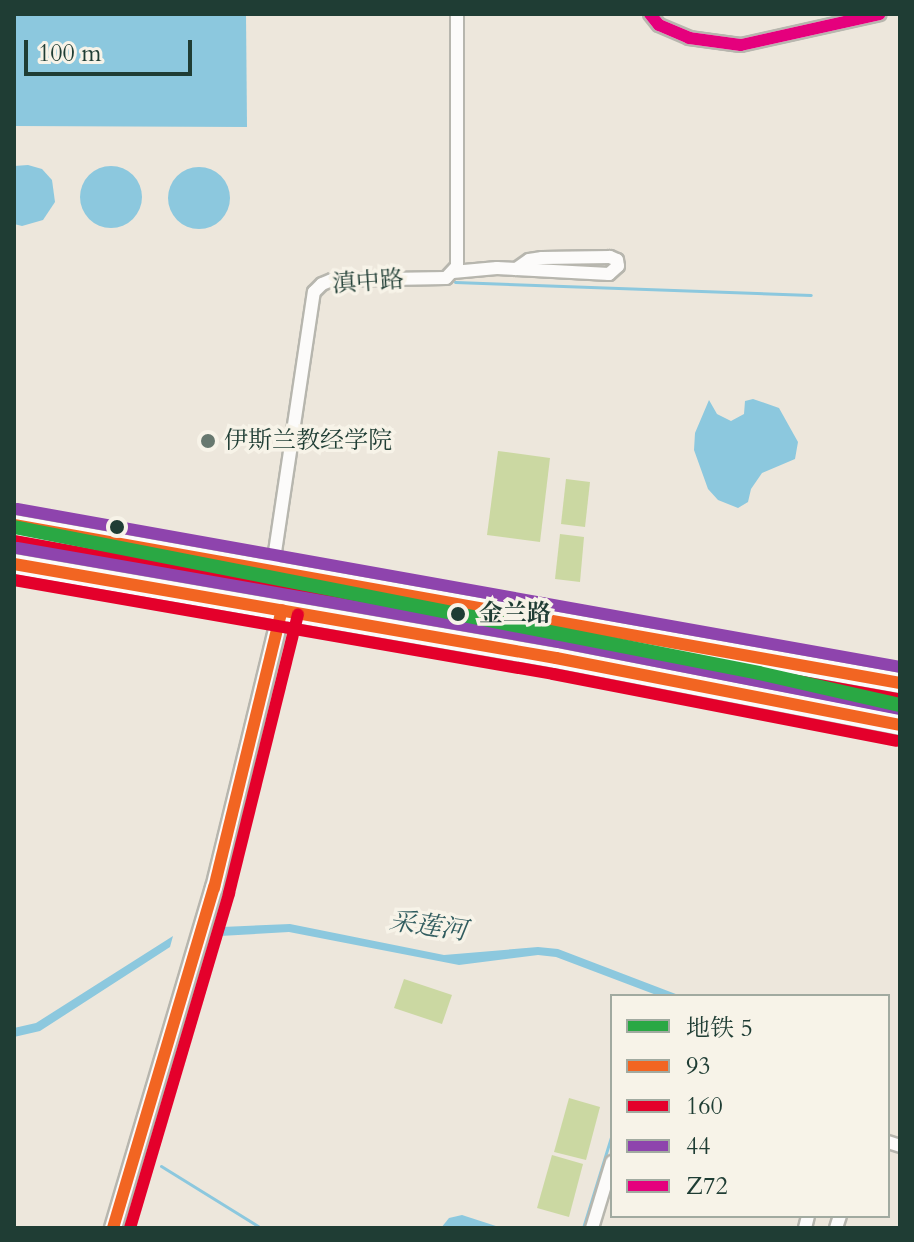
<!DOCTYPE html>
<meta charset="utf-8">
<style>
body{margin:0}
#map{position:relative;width:914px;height:1242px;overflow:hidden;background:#ede7dc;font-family:Cardo,"Noto Serif SC",serif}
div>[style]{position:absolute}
.green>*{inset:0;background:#cbd8a2}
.water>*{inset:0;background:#8cc8de}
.round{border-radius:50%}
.stream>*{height:3px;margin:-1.5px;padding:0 1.5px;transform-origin:1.5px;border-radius:1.5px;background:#8cc8de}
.roads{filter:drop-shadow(2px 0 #b7b6ae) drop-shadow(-2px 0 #b7b6ae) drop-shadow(0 2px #b7b6ae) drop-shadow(0 -2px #b7b6ae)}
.minor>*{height:12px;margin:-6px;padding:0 6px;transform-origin:6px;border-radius:6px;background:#fcfbfa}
.tertiary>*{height:16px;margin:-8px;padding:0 8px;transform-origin:8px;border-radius:8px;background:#fcfbfa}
.primary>*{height:20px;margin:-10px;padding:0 10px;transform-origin:10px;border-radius:10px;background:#fcfbfa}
.bus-1>*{height:12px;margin:-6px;padding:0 6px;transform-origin:6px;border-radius:6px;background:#f26522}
.bus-2>*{height:12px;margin:-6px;padding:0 6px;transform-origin:6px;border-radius:6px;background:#e4002b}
.bus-3>*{height:12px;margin:-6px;padding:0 6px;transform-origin:6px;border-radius:6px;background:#8e44ad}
.bus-4>*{height:12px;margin:-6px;padding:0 6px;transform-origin:6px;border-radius:6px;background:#e5007d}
.metro-1>*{height:14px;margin:-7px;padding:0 7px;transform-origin:7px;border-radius:7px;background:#2aa844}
.dots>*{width:22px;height:22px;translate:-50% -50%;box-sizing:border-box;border:4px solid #f7f3e8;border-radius:50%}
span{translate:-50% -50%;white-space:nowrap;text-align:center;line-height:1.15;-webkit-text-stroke:7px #f7f3e8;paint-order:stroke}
.street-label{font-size:24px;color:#1f3d34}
.poi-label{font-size:24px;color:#1f3d34}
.left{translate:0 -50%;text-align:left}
.stop-label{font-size:24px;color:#1f3d34;font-weight:700}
.water-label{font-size:26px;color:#305c5f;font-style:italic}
.frame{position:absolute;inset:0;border:16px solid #1f3d34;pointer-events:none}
.legend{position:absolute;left:610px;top:994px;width:280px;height:224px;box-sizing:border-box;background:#f7f3e8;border:2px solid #a1aaa0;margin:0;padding:10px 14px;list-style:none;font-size:24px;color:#1f3d34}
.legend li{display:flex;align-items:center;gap:16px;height:40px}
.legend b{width:40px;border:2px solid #a1aaa0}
.scale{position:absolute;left:24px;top:40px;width:168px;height:36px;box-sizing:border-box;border:4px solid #1f3d34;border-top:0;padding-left:10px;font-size:24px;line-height:28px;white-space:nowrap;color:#1f3d34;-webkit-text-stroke:6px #f7f3e8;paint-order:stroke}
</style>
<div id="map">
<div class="green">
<div style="clip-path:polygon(498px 451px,550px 458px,540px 542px,487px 535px)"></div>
<div style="clip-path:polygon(566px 479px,590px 482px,585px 527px,561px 524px)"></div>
<div style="clip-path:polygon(560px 534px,584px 537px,580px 582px,555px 579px)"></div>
<div style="clip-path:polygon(404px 979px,452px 995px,442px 1024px,394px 1008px)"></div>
<div style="clip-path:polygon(569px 1098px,600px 1107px,586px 1160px,554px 1152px)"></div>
<div style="clip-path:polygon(552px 1155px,583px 1164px,569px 1217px,537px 1208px)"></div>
</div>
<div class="water">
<div style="clip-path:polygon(14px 14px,246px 14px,247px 127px,14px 126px)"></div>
<div style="clip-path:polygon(28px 165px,42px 169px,52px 180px,55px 202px,43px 220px,22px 226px,14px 224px,14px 166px)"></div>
<div class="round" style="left:80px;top:166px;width:62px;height:62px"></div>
<div class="round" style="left:168px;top:167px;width:62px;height:62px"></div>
<div style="clip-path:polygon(753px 399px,779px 408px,798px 442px,795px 459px,762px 473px,751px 489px,748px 502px,738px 508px,718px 500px,708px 489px,694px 450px,695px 433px,709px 400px,717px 414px,731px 421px,744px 414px,745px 401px)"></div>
<div style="clip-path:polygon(290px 924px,444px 955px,538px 947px,558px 949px,681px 996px,659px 996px,556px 957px,538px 955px,459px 965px,289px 932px,220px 936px,222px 927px)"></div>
<div style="clip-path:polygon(173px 936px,170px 947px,40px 1031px,14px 1037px,14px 1028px,36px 1023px)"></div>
<div style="clip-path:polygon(462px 1215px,502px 1228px,441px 1228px,449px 1218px)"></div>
</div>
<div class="stream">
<div style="left:455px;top:282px;width:356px;rotate:2.1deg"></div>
<div style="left:161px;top:1166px;width:118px;rotate:31.8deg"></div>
<div style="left:583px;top:1228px;width:98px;rotate:-72.9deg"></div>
</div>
<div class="roads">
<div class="minor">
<div style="left:650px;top:14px;width:14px;rotate:51deg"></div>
<div style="left:659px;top:25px;width:33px;rotate:23deg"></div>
<div style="left:689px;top:38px;width:52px;rotate:7.7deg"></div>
<div style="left:741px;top:45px;width:142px;rotate:-12.6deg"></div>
<div style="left:453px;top:272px;width:44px;rotate:-5.2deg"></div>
<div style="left:497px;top:268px;width:19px;rotate:3deg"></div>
<div style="left:516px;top:269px;width:93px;rotate:3.1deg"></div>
<div style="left:609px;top:274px;width:12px;rotate:-42deg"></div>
<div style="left:618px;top:266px;width:6px;rotate:-99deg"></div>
<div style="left:617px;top:260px;width:8px;rotate:-157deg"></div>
<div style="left:610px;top:257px;width:68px;rotate:179.2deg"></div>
<div style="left:542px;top:258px;width:13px;rotate:171deg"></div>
<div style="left:529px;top:260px;width:16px;rotate:145deg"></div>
<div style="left:272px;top:572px;width:283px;rotate:-81.5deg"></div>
<div style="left:314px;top:292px;width:11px;rotate:-45deg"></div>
<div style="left:322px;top:284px;width:11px;rotate:-22deg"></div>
<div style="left:332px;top:280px;width:114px;rotate:-1deg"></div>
<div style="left:446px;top:278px;width:16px;rotate:-47deg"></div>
<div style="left:457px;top:266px;width:252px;rotate:-90deg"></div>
<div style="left:888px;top:1142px;width:13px;rotate:18deg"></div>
<div style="left:592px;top:1228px;width:69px;rotate:-73.1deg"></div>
<div style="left:805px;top:1228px;width:12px;rotate:-76deg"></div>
<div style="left:836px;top:1228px;width:13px;rotate:-72deg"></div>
</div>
<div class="tertiary">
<div style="left:113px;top:1228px;width:355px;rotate:-73.5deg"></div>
<div style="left:214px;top:888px;width:286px;rotate:-76.3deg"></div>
</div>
<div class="primary">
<div style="left:14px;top:525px;width:900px;rotate:10.11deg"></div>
<div style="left:14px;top:564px;width:550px;rotate:9.84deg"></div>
<div style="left:556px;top:658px;width:350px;rotate:11deg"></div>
</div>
</div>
<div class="bus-1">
<div style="left:14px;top:525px;width:900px;rotate:10.11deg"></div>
<div style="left:14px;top:564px;width:550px;rotate:9.84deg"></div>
<div style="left:556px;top:658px;width:350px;rotate:11deg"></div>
<div style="left:113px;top:1228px;width:355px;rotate:-73.5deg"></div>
<div style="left:214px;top:888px;width:286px;rotate:-76.3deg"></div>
</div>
<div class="bus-2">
<div style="left:14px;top:541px;width:897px;rotate:10.14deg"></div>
<div style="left:14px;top:580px;width:547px;rotate:9.89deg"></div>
<div style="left:553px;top:674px;width:350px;rotate:11deg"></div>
<div style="left:130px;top:1228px;width:349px;rotate:-73.5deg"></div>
<div style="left:229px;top:893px;width:287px;rotate:-76.1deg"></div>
</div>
<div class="bus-3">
<div style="left:17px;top:509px;width:897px;rotate:10.14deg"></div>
<div style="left:17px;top:548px;width:550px;rotate:9.84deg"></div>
<div style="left:559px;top:642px;width:348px;rotate:11.1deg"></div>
</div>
<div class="bus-4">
<div style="left:650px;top:14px;width:14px;rotate:51deg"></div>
<div style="left:659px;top:25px;width:33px;rotate:23deg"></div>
<div style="left:689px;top:38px;width:52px;rotate:7.7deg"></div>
<div style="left:741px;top:45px;width:142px;rotate:-12.6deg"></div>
</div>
<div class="metro-1">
<div style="left:14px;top:527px;width:759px;rotate:11.09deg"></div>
<div style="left:759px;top:673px;width:145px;rotate:12.8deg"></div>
</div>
<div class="dots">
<div style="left:208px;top:441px;background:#67786f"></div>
<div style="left:117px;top:527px;background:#1f3d34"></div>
<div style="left:458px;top:614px;background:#1f3d34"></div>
</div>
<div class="street-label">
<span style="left:368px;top:282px;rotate:-4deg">滇中路</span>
</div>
<div class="poi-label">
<span class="left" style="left:224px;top:441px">伊斯兰教经学院</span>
</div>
<div class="stop-label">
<span class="left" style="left:479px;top:614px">金兰路</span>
</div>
<div class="water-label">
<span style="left:428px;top:926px;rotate:8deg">采莲河</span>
</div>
<div class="frame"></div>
<ul class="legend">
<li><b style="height:10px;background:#2aa844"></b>地铁 5</li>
<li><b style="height:10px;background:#f26522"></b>93</li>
<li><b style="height:10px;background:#e4002b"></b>160</li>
<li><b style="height:10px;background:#8e44ad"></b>44</li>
<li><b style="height:10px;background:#e5007d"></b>Z72</li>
</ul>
<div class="scale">100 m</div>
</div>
